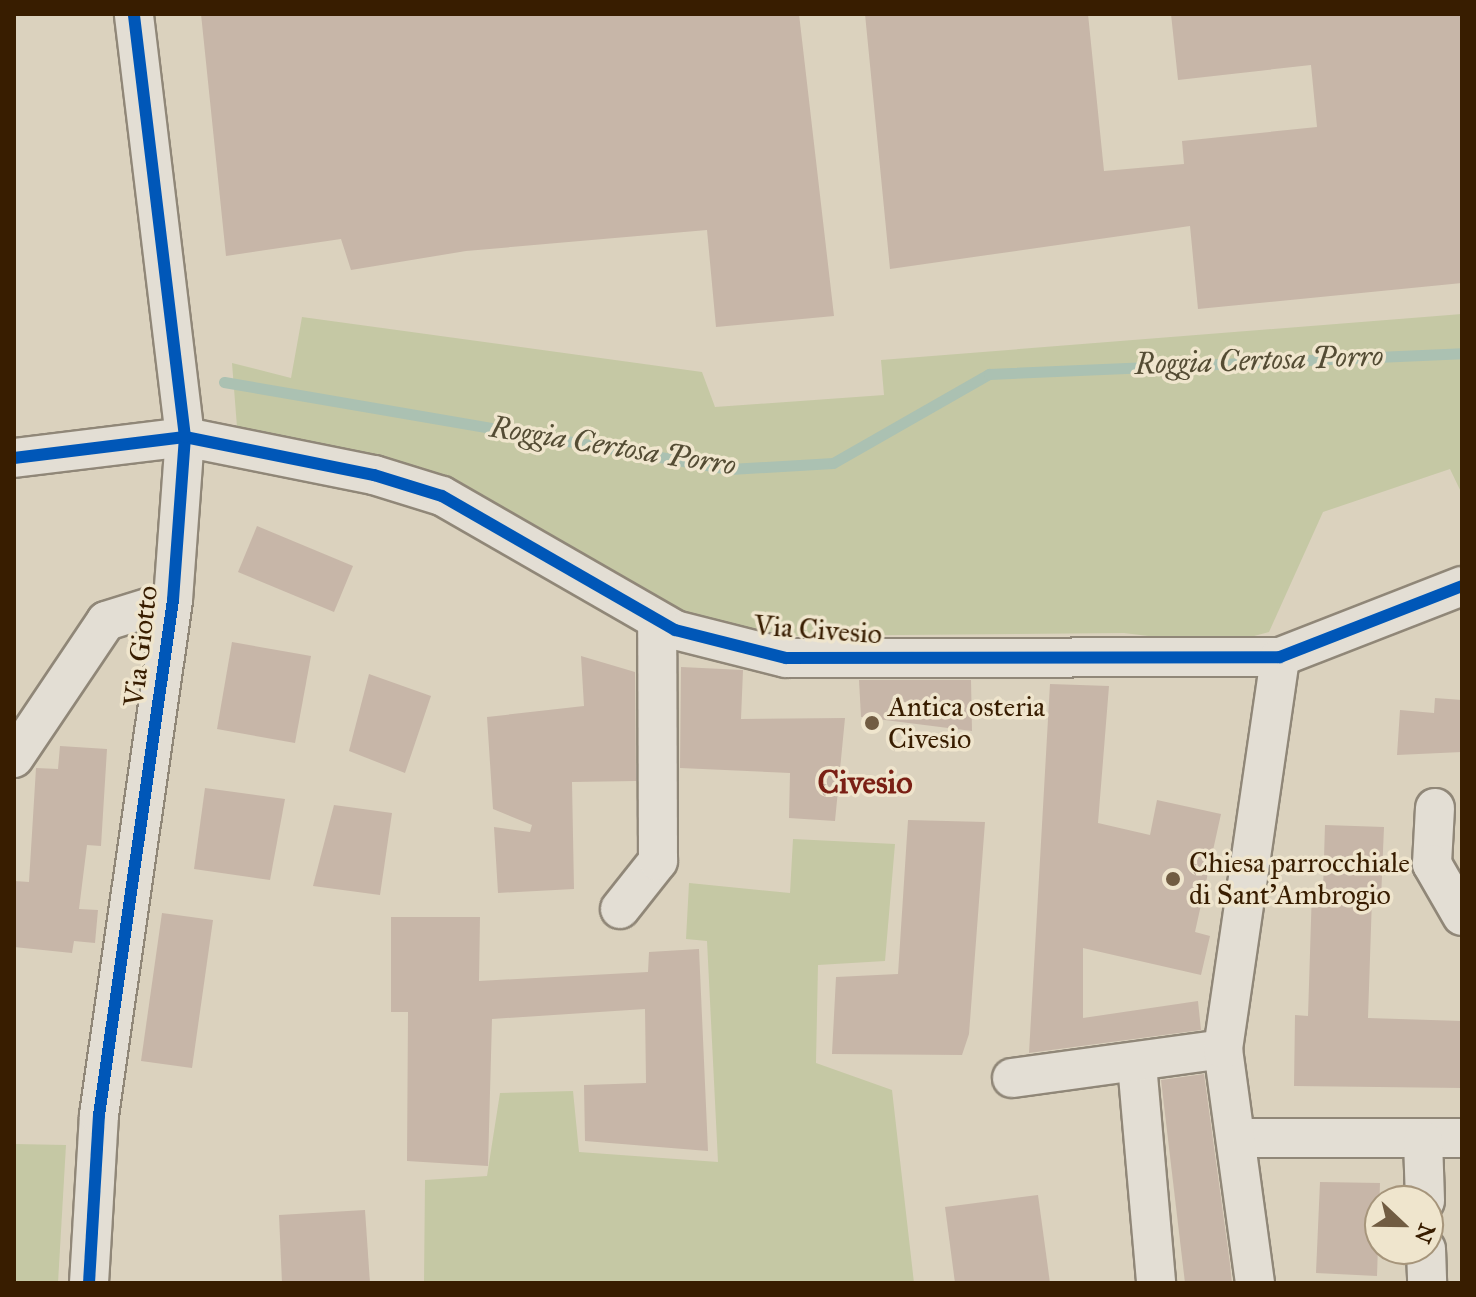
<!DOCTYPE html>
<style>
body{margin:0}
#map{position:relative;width:1476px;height:1297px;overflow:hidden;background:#dbd2be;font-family:"IM FELL Great Primer",serif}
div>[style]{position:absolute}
.green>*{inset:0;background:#c5c8a4}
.stream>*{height:11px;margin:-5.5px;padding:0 5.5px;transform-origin:5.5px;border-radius:5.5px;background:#abc1b2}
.building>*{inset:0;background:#c7b6a8}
.roads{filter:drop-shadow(2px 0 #908778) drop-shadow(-2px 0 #908778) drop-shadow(0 2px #908778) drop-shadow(0 -2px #908778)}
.minor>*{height:38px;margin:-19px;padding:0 19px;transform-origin:19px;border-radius:19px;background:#e3ded4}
.cycleway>*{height:12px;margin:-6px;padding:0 6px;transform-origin:6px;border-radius:6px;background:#0057b8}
.dots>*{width:22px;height:22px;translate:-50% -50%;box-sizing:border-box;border:4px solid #efe5cd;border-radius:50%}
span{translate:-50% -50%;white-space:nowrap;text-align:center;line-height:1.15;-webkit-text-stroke:7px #efe5cd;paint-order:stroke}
.street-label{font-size:28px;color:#381d00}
.poi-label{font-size:28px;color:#381d00}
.left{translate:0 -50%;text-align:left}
.water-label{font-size:30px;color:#544c34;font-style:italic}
.quarter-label{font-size:32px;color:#7a1f14;font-weight:700}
.frame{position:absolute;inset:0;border:16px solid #381d00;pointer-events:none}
.north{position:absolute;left:1364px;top:1185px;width:80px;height:80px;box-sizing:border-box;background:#efe5cd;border:2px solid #a6957b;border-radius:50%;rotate:112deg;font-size:22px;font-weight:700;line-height:32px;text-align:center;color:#381d00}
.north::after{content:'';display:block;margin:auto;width:28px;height:36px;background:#715c42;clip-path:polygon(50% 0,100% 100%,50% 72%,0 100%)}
</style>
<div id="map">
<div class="green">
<div style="clip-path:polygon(1462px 314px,1462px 494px,1450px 469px,1323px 512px,1269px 632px,1221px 645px,1124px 633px,783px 636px,691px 616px,465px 490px,237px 427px,232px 363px,291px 378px,302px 317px,702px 372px,715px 407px,884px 395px,881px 360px)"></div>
<div style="clip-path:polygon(793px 839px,895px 844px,885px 961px,818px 965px,816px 1063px,892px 1090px,914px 1283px,424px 1283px,425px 1180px,487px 1176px,500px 1093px,573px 1091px,579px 1152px,718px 1162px,707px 941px,686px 939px,689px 883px,790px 893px)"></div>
<div style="clip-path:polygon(14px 1144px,66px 1145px,58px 1283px,14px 1283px)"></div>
</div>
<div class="stream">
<div style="left:224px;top:382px;width:513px;rotate:9.76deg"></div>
<div style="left:730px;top:469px;width:103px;rotate:-3.3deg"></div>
<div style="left:833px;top:463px;width:180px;rotate:-29.7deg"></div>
<div style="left:989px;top:374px;width:473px;rotate:-2.5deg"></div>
</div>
<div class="building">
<div style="clip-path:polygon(201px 14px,799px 14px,834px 316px,716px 327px,707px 230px,466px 251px,351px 270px,341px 239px,226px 256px)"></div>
<div style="clip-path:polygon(865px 14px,1088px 14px,1104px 171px,1184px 164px,1182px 141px,1317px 127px,1311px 65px,1178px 80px,1171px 14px,1462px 14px,1462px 283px,1198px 309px,1190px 226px,890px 269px)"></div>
<div style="clip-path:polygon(257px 526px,353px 566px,334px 612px,238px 572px)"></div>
<div style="clip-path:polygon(232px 642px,311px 656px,295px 743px,217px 729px)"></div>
<div style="clip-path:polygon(581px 656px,635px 672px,636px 781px,572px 782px,574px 889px,498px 893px,494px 827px,530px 832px,532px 825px,493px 809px,487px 717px,584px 706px)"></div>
<div style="clip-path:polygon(681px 667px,743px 670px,741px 719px,845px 718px,835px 821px,789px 818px,790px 773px,680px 768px)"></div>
<div style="clip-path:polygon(369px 674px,431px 696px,405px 773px,349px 751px)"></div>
<div style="clip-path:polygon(859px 680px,971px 680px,972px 731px,861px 717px)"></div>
<div style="clip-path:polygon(1050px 684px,1109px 686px,1098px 823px,1150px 835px,1157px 800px,1221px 814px,1195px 932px,1210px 936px,1201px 975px,1083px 948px,1083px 1018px,1198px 1001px,1201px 1030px,1029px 1053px)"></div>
<div style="clip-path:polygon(1435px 698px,1462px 700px,1462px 752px,1397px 755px,1400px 710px,1434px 713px)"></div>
<div style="clip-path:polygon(60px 746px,107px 749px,101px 846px,87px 845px,79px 909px,98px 910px,95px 943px,74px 941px,72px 953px,14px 947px,14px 881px,29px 882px,36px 768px,58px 769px)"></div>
<div style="clip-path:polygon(205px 788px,285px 799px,270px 880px,194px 869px)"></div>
<div style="clip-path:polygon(334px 805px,392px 813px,380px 895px,313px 886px)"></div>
<div style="clip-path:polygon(908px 820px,985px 822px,969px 1034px,962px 1055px,832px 1054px,836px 977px,898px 974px)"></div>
<div style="clip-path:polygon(1325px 825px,1384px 827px,1381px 899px,1372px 898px,1368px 1018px,1462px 1021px,1462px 1088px,1294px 1086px,1295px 1015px,1308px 1016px,1312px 889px,1323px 890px)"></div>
<div style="clip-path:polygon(162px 913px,213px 920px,192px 1068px,141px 1061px)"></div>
<div style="clip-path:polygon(391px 917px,480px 917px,479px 981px,648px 972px,649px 952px,699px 949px,708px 1151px,585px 1141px,584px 1085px,646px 1083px,645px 1009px,492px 1019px,488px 1166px,407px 1161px,408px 1012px,391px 1012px)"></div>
<div style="clip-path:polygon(1204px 1074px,1230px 1264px,1232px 1283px,1185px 1283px,1161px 1080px)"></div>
<div style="clip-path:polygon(1320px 1182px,1380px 1183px,1377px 1276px,1316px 1273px)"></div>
<div style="clip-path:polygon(1038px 1195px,1050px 1283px,955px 1283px,945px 1207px)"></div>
<div style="clip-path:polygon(365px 1210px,370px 1283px,282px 1283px,279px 1215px)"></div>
</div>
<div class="roads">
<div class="minor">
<div style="left:14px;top:458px;width:172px;rotate:-7deg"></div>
<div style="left:185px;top:437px;width:193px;rotate:11.4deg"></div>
<div style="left:374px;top:475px;width:71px;rotate:17.2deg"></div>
<div style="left:442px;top:496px;width:269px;rotate:29.9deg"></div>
<div style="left:675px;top:630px;width:114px;rotate:14.2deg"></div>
<div style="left:786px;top:658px;width:494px;rotate:-0.1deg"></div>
<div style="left:1280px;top:657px;width:195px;rotate:-21.3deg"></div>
<div style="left:14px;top:758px;width:165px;rotate:-56.1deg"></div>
<div style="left:106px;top:621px;width:70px;rotate:-17.4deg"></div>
<div style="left:1435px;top:808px;width:56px;rotate:93.1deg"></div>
<div style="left:1432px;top:864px;width:60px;rotate:60deg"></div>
<div style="left:620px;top:909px;width:61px;rotate:-51.6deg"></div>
<div style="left:658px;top:861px;width:240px;rotate:-90.2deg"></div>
<div style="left:1137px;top:1064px;width:220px;rotate:85deg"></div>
<div style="left:1012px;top:1078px;width:213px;rotate:-7.8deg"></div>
<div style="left:1241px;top:1138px;width:221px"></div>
<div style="left:1423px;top:1140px;width:61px;rotate:88.1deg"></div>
<div style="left:1426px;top:1249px;width:34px;rotate:88deg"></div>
<div style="left:89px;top:1283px;width:168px;rotate:-86.6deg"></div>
<div style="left:99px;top:1115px;width:520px;rotate:-81.82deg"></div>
<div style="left:173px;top:600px;width:163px;rotate:-85.8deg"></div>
<div style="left:185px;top:437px;width:426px;rotate:-96.9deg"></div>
<div style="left:1255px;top:1283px;width:236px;rotate:-97.8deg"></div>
<div style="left:1223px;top:1049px;width:396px;rotate:-81.7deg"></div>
</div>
</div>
<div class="cycleway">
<div style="left:14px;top:458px;width:172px;rotate:-7deg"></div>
<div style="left:185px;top:437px;width:193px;rotate:11.4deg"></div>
<div style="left:374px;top:475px;width:71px;rotate:17.2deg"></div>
<div style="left:442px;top:496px;width:269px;rotate:29.9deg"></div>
<div style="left:675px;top:630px;width:114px;rotate:14.2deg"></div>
<div style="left:786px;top:658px;width:494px;rotate:-0.1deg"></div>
<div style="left:1280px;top:657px;width:195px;rotate:-21.3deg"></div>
<div style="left:89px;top:1283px;width:168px;rotate:-86.6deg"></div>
<div style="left:99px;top:1115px;width:520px;rotate:-81.82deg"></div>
<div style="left:173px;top:600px;width:163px;rotate:-85.8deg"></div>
<div style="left:185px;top:437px;width:426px;rotate:-96.9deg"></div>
</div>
<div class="dots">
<div style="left:872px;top:723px;background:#715c42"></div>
<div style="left:1173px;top:879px;background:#715c42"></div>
</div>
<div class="street-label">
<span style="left:818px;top:630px;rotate:4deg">Via Civesio</span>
<span style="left:141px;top:646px;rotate:-83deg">Via Giotto</span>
</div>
<div class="poi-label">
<span class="left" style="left:888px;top:723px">Antica osteria<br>Civesio</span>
<span class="left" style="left:1189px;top:879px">Chiesa parrocchiale<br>di Sant'Ambrogio</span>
</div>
<div class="water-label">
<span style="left:1259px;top:360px;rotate:-2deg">Roggia Certosa Porro</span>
<span style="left:613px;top:446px;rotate:9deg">Roggia Certosa Porro</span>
</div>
<div class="quarter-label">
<span style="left:865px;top:783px">Civesio</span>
</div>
<div class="frame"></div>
<div class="north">N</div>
</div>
